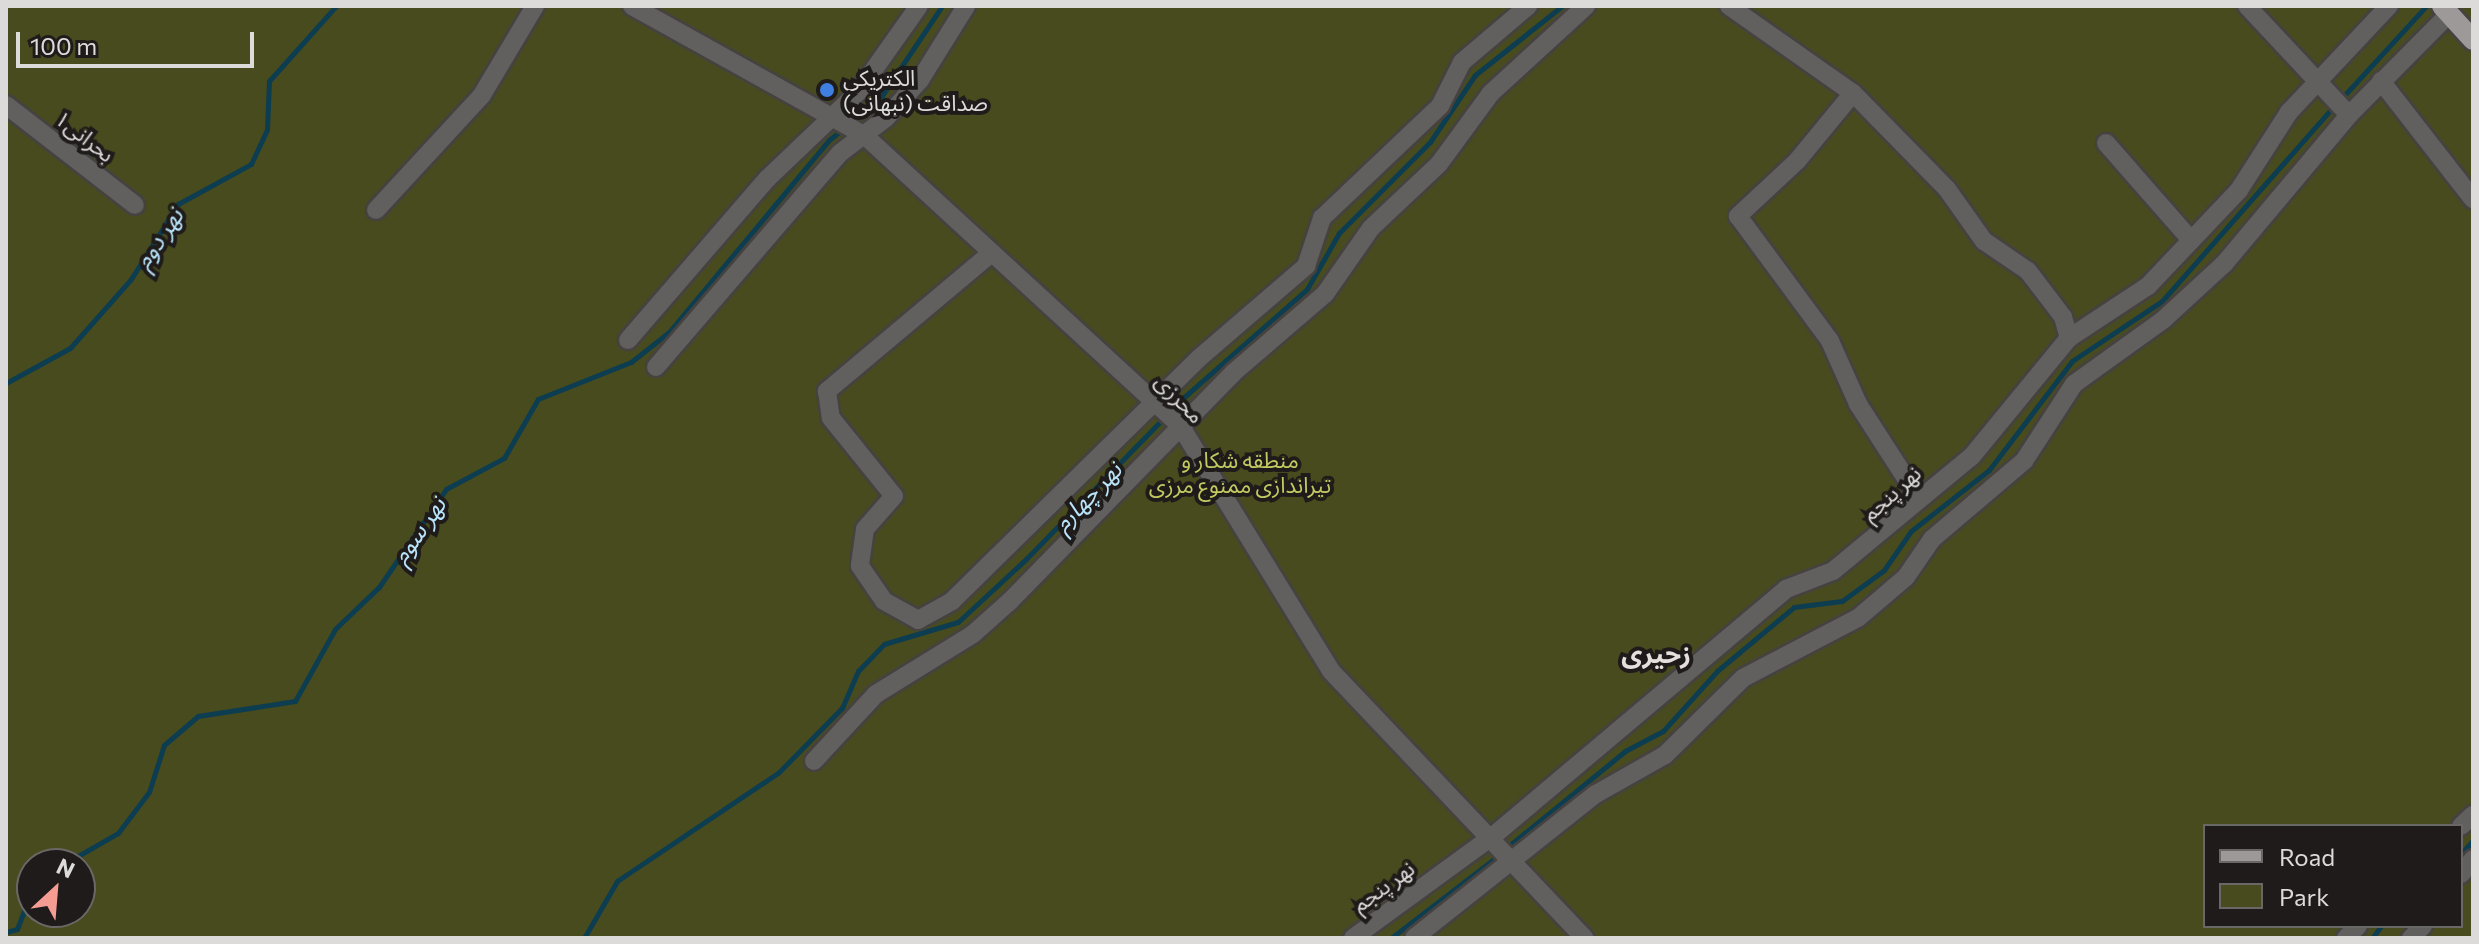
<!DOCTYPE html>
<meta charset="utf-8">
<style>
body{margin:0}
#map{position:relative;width:2479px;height:944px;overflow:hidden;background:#282523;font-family:Commissioner,"Noto Sans Arabic",sans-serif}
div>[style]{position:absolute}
.green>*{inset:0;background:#484b1d}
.stream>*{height:5px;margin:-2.5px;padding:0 2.5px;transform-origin:2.5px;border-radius:2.5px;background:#0d3d50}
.roads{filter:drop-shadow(2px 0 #454240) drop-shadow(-2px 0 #454240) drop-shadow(0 2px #454240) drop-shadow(0 -2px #454240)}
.minor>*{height:18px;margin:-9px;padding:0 9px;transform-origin:9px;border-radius:9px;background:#61605f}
.major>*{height:20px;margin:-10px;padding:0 10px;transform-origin:10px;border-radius:10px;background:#9d9998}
.dots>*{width:22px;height:22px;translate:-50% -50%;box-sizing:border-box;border:4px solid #1e1b1a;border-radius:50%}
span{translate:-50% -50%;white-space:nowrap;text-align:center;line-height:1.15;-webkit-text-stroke:8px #1e1b1a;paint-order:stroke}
.poi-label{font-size:22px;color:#dddbda}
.left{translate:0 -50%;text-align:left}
.street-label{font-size:22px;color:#dddbda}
.park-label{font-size:22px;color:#c3ca61}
.water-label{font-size:24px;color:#bae4f9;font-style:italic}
.quarter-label{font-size:26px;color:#e5e0de;font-weight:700}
.frame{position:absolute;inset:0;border:8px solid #dddbda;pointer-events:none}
.legend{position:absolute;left:2203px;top:824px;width:260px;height:104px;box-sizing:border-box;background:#1e1b1a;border:2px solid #6a6867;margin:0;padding:10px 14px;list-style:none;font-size:24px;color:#dddbda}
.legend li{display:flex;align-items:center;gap:16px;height:40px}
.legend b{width:40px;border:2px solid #6a6867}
.north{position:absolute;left:16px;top:848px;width:80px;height:80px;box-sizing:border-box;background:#1e1b1a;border:2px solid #6a6867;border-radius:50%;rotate:26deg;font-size:22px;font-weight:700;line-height:32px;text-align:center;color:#dddbda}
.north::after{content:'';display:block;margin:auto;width:28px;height:36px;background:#f59c93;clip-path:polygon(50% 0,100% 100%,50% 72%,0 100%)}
.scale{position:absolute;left:16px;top:32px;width:238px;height:36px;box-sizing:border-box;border:4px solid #dddbda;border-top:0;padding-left:10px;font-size:24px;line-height:28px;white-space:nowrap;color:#dddbda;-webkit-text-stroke:6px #1e1b1a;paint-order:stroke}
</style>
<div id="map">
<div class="green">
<div style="clip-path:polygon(evenodd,6px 6px,2473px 6px,2473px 938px,6px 938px,6px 6px,2205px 826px,2461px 826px,2461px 926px,2205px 926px,2205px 826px,6px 6px,32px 864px,80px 864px,80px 912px,32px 912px,32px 864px)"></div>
</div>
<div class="stream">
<div style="left:2340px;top:100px;width:127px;rotate:-47.5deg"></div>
<div style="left:6px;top:383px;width:73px;rotate:-28.7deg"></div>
<div style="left:70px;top:348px;width:92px;rotate:-48.5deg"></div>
<div style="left:131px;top:279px;width:89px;rotate:-57.9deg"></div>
<div style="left:178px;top:204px;width:83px;rotate:-28.7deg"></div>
<div style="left:251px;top:164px;width:38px;rotate:-65deg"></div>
<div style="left:267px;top:129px;width:48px;rotate:-87.6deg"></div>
<div style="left:269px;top:81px;width:101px;rotate:-48.2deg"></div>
<div style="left:1505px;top:849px;width:155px;rotate:-39.2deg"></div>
<div style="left:1625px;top:751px;width:43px;rotate:-27.8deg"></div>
<div style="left:1663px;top:731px;width:81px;rotate:-48deg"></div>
<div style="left:1717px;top:671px;width:100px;rotate:-39.7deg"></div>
<div style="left:1794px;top:607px;width:48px;rotate:-7.1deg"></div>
<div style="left:1842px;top:601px;width:52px;rotate:-36.4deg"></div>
<div style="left:1884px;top:570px;width:47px;rotate:-55.3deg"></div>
<div style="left:1911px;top:531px;width:99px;rotate:-38deg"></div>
<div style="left:1989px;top:470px;width:137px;rotate:-52.7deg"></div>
<div style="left:2072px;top:361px;width:108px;rotate:-33.7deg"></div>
<div style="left:2162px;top:301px;width:259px;rotate:-48.6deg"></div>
<div style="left:2461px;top:854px;width:18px;rotate:-49deg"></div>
<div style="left:64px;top:864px;width:62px;rotate:-29.9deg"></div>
<div style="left:118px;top:833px;width:51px;rotate:-52.9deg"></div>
<div style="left:149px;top:792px;width:49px;rotate:-72.3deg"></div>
<div style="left:164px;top:745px;width:45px;rotate:-40.5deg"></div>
<div style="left:198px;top:716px;width:98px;rotate:-8.8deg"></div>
<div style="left:295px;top:701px;width:82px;rotate:-60.9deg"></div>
<div style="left:335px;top:629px;width:61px;rotate:-43.7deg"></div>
<div style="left:379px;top:587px;width:119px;rotate:-55.6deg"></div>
<div style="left:446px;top:489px;width:66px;rotate:-28.1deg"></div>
<div style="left:504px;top:458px;width:68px;rotate:-60deg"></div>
<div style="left:538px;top:399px;width:100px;rotate:-21.7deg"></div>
<div style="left:631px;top:362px;width:48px;rotate:-38.3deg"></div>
<div style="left:669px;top:332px;width:250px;rotate:-50.2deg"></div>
<div style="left:829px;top:140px;width:64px;rotate:-38.7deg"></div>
<div style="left:879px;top:100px;width:113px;rotate:-56.2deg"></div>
<div style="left:6px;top:932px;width:11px;rotate:-15deg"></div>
<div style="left:17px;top:929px;width:42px;rotate:-69deg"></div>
<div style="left:584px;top:938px;width:66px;rotate:-59.9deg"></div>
<div style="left:617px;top:881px;width:195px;rotate:-33.9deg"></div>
<div style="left:779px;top:772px;width:90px;rotate:-45.5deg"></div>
<div style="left:842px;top:708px;width:40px;rotate:-66.6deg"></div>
<div style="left:858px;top:671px;width:37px;rotate:-46deg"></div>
<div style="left:884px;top:644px;width:77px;rotate:-16.6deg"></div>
<div style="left:958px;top:622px;width:93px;rotate:-42.8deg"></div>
<div style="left:1026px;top:559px;width:225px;rotate:-45.7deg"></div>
<div style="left:1183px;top:398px;width:165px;rotate:-41.3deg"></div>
<div style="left:1307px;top:289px;width:64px;rotate:-60.3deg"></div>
<div style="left:1339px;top:233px;width:129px;rotate:-45deg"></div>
<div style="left:1430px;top:142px;width:81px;rotate:-56.1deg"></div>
<div style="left:1475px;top:75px;width:111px;rotate:-38.4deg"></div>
<div style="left:1391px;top:938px;width:135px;rotate:-37.5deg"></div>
<div style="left:2372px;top:938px;width:15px;rotate:-53deg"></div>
</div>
<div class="roads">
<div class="minor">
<div style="left:632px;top:6px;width:265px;rotate:29.1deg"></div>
<div style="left:864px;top:135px;width:431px;rotate:42.6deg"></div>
<div style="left:1181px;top:427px;width:286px;rotate:58.4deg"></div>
<div style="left:1331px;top:671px;width:368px;rotate:46.5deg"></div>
<div style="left:1729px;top:6px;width:151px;rotate:35.1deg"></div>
<div style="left:1853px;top:93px;width:88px;rotate:129.5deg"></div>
<div style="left:1797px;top:161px;width:81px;rotate:137deg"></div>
<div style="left:1738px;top:216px;width:155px;rotate:53.6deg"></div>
<div style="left:1830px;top:341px;width:69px;rotate:66deg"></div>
<div style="left:1858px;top:404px;width:111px;rotate:57.2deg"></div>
<div style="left:2247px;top:6px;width:149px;rotate:46.9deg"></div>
<div style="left:2381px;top:81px;width:150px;rotate:52.1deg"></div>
<div style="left:1853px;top:93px;width:134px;rotate:45.6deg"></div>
<div style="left:1947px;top:189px;width:64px;rotate:54.6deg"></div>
<div style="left:1984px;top:241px;width:53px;rotate:34.3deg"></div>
<div style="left:2028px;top:271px;width:58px;rotate:52.7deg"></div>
<div style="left:2063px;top:317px;width:22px;rotate:74deg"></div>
<div style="left:6px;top:105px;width:163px;rotate:37.8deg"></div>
<div style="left:2106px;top:143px;width:129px;rotate:48.8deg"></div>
<div style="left:376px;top:210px;width:156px;rotate:-47.3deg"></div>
<div style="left:482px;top:95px;width:104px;rotate:-59.2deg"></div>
<div style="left:989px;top:255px;width:212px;rotate:140deg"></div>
<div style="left:827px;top:391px;width:27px;rotate:82deg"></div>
<div style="left:831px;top:418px;width:100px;rotate:51.1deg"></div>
<div style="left:894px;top:496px;width:44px;rotate:131.3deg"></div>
<div style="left:865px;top:529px;width:37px;rotate:98deg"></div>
<div style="left:860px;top:566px;width:42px;rotate:55.6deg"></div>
<div style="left:884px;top:601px;width:39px;rotate:29deg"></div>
<div style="left:918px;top:620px;width:39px;rotate:-29deg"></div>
<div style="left:952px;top:601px;width:345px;rotate:-44.5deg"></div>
<div style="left:1198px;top:359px;width:143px;rotate:-40.7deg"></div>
<div style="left:1306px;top:266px;width:51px;rotate:-71.6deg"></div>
<div style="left:1322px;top:218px;width:163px;rotate:-43.5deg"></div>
<div style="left:1440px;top:106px;width:49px;rotate:-63.4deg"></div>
<div style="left:1462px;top:62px;width:87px;rotate:-40.3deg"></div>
<div style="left:628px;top:340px;width:213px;rotate:-49.2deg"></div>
<div style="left:767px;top:179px;width:126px;rotate:-43.7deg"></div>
<div style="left:858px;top:92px;width:105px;rotate:-54.7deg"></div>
<div style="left:656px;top:367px;width:282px;rotate:-49.3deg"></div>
<div style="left:840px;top:153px;width:58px;rotate:-37.3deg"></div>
<div style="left:886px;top:118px;width:51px;rotate:-48.2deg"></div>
<div style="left:920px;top:80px;width:87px;rotate:-58.1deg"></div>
<div style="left:814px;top:761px;width:91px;rotate:-47.2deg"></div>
<div style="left:876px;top:694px;width:114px;rotate:-31.7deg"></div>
<div style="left:973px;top:634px;width:50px;rotate:-41.7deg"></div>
<div style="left:1010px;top:601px;width:319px;rotate:-45.6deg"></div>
<div style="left:1233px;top:373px;width:121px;rotate:-40.7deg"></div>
<div style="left:1325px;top:294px;width:80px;rotate:-55.1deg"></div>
<div style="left:1371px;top:228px;width:93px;rotate:-43.3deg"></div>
<div style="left:1439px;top:164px;width:88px;rotate:-53.8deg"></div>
<div style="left:1491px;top:93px;width:129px;rotate:-42.5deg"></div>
<div style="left:2461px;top:826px;width:16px;rotate:-43deg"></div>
<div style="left:2461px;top:874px;width:19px;rotate:-51deg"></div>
<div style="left:1353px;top:938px;width:173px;rotate:-36.1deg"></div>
<div style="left:1493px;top:836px;width:383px;rotate:-40.1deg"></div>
<div style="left:1786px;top:589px;width:50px;rotate:-21deg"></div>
<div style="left:1833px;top:571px;width:180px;rotate:-39.6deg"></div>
<div style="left:1972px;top:456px;width:153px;rotate:-50.6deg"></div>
<div style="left:2069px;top:338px;width:95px;rotate:-33.4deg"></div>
<div style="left:2148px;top:286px;width:132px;rotate:-46.5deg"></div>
<div style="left:2239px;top:190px;width:93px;rotate:-57.3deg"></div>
<div style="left:2289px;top:112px;width:146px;rotate:-46.7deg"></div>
<div style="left:1414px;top:938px;width:232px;rotate:-38.4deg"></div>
<div style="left:1596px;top:794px;width:79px;rotate:-29.5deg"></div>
<div style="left:1665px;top:755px;width:110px;rotate:-44.6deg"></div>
<div style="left:1743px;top:678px;width:130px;rotate:-27.6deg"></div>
<div style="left:1858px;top:618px;width:63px;rotate:-40.5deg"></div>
<div style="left:1906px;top:577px;width:46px;rotate:-55.6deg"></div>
<div style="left:1932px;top:539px;width:121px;rotate:-40.3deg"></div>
<div style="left:2024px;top:461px;width:92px;rotate:-57deg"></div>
<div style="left:2074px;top:384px;width:110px;rotate:-35.7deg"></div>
<div style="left:2163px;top:320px;width:83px;rotate:-42.6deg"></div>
<div style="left:2224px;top:264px;width:194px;rotate:-50deg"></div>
<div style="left:2349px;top:115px;width:142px;rotate:-45.3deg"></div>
<div style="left:2346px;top:938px;width:17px;rotate:-45deg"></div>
<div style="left:2411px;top:938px;width:17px;rotate:-45deg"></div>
</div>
<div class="major">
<div style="left:2442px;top:6px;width:46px;rotate:47.6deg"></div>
</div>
</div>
<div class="dots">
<div style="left:827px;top:90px;background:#3f7fe0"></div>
</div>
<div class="poi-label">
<span class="left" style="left:843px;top:90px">الکتریکی<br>صداقت (نبهانی)</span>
</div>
<div class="street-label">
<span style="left:85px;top:136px;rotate:38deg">بحرانی۱</span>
<span style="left:1180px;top:398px;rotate:46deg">محرزی</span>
<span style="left:1891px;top:493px;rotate:-42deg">نهر پنجم</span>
<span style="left:1383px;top:886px;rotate:-36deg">نهر پنجم</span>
</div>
<div class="park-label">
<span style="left:1240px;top:472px">منطقه شکار و<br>تیراندازی ممنوع مرزی</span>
</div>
<div class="water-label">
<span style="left:158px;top:238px;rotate:-56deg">نهر دوم</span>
<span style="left:1087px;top:496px;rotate:-46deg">نهر چهارم</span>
<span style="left:418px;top:530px;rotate:-55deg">نهر سوم</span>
</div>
<div class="quarter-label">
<span style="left:1656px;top:653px">زحیری</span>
</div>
<div class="frame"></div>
<ul class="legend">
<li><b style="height:10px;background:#9d9998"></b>Road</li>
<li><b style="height:22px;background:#484b1d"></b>Park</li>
</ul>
<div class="north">N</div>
<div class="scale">100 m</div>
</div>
